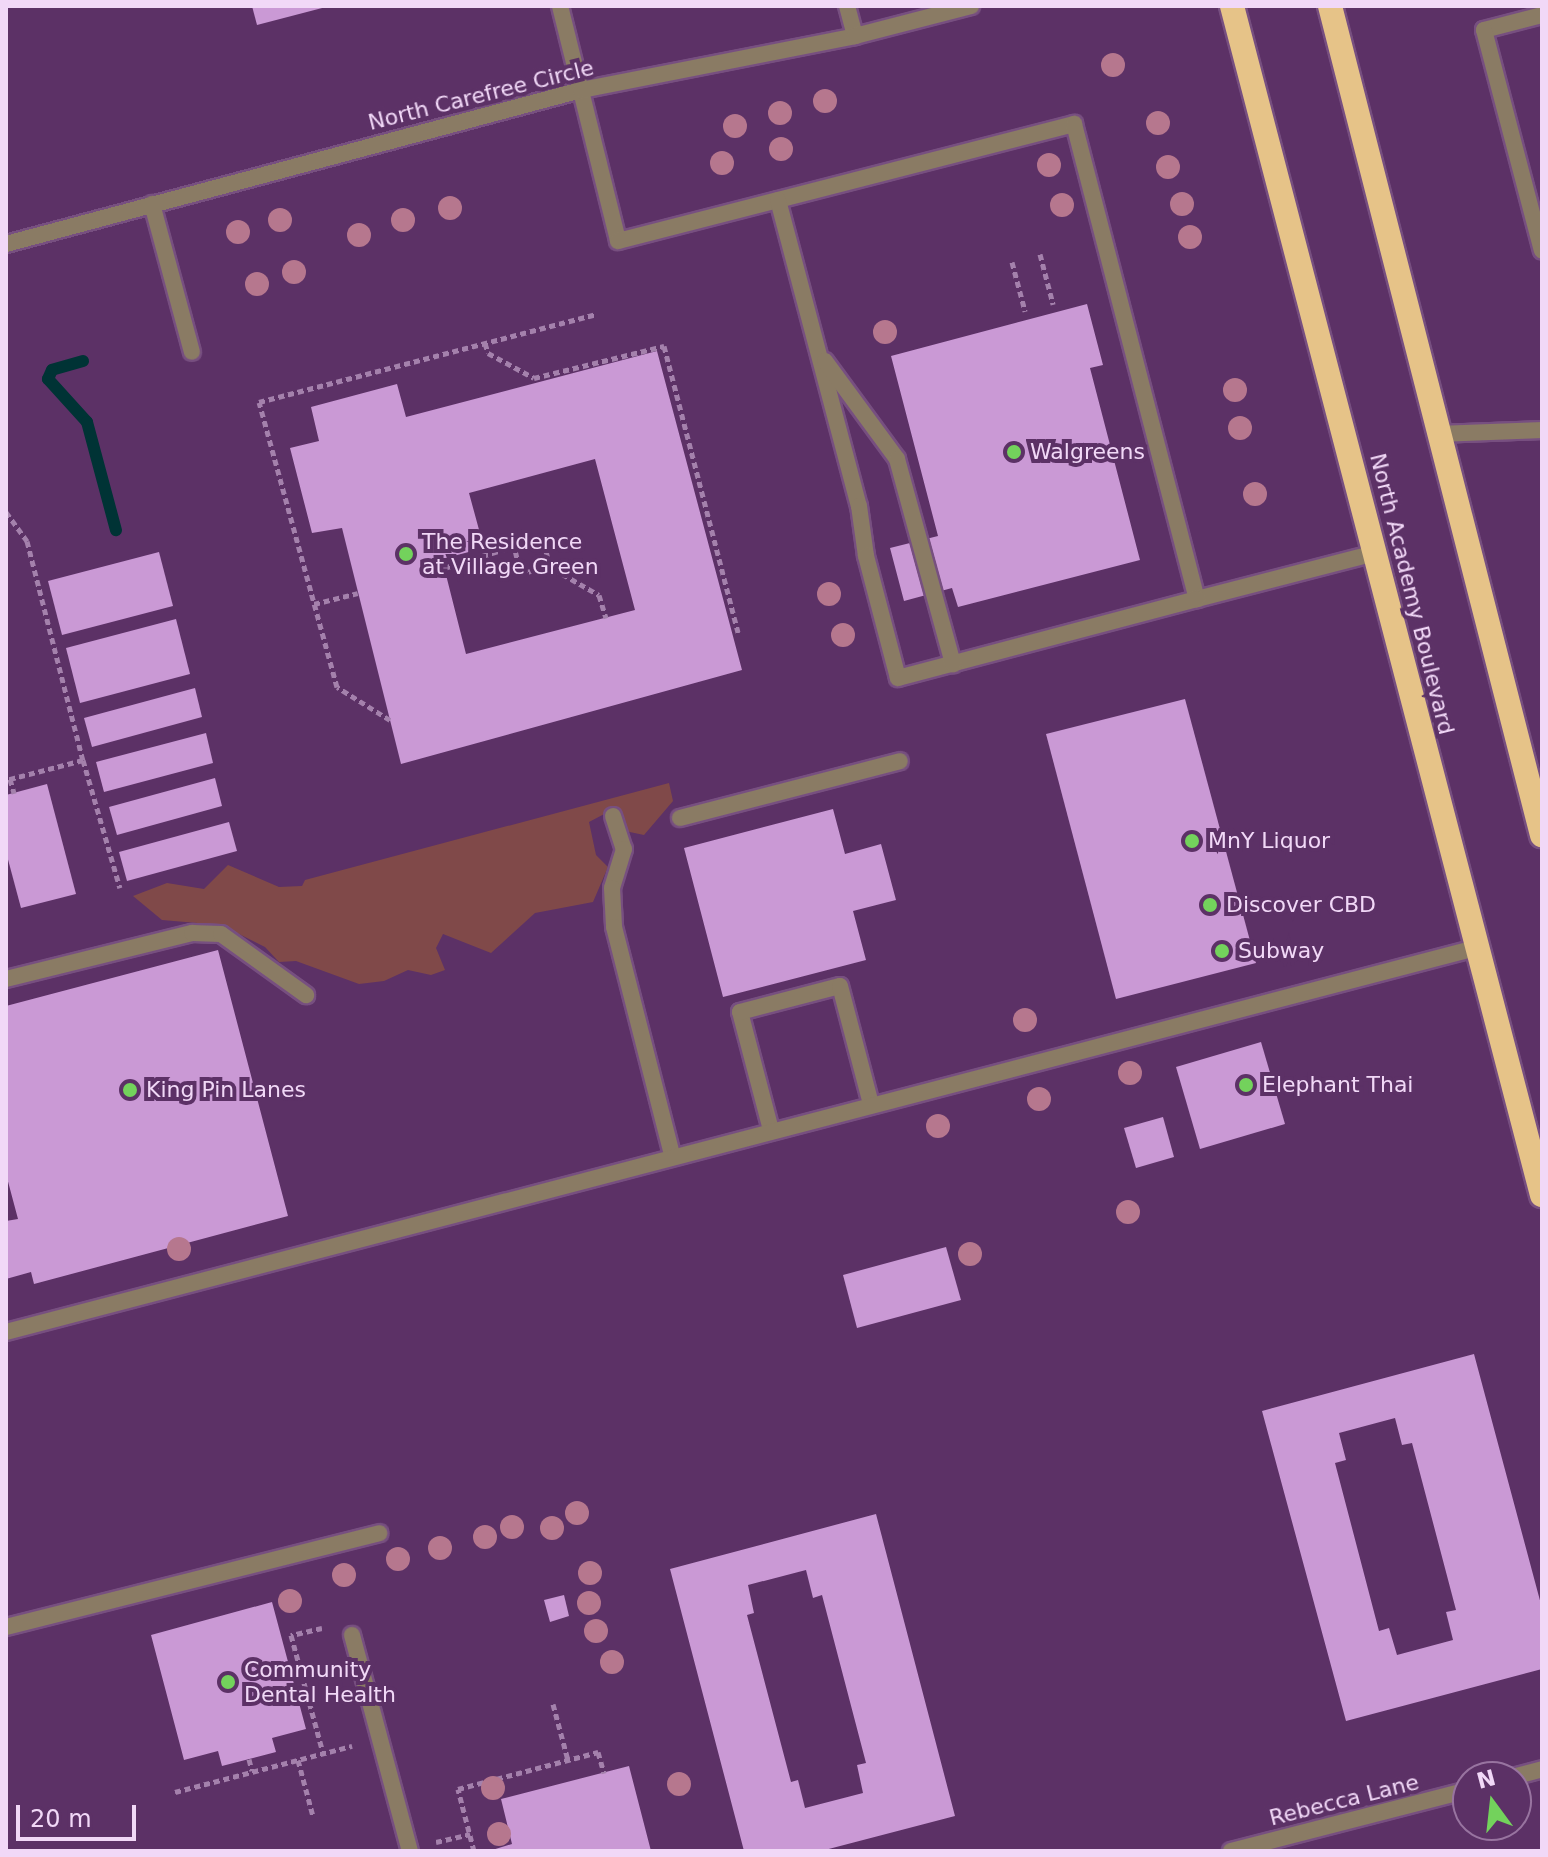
<!DOCTYPE html>
<style>
body{margin:0}
#map{position:relative;width:1548px;height:1857px;overflow:hidden;background:#5c3166;font-family:"DejaVu Sans",sans-serif}
div>[style]{position:absolute}
.green>*{inset:0;background:#804949}
.stream>*{height:12px;margin:-6px;padding:0 6px;transform-origin:6px;border-radius:6px;background:#003335}
.building>*{inset:0;background:#ca99d5}
.path>*{height:5px;margin-top:-2.5px;transform-origin:0;background:repeating-linear-gradient(90deg,#a481ac 0 6px,transparent 0 10px)}
.roads{filter:drop-shadow(2px 0 #774f80) drop-shadow(-2px 0 #774f80) drop-shadow(0 2px #774f80) drop-shadow(0 -2px #774f80)}
.lane>*{height:16px;margin:-8px;padding:0 8px;transform-origin:8px;border-radius:8px;background:#8a7b64}
.street>*{height:16px;margin:-8px;padding:0 8px;transform-origin:8px;border-radius:8px;background:#8a7b64}
.highway>*{height:24px;margin:-12px;padding:0 12px;transform-origin:12px;border-radius:12px;background:#e6c388}
.trees>*{width:24px;height:24px;margin:-12px;border-radius:50%;background:#b6778e}
.dots>*{width:22px;height:22px;translate:-50% -50%;box-sizing:border-box;border:4px solid #5c3166;border-radius:50%}
span{translate:-50% -50%;white-space:nowrap;text-align:center;line-height:1.15;-webkit-text-stroke:8px #5c3166;paint-order:stroke}
.street-label{font-size:22px;color:#f1d8f7}
.poi-label{font-size:22px;color:#f1d8f7}
.left{translate:0 -50%;text-align:left}
.frame{position:absolute;inset:0;border:8px solid #f1d8f7;pointer-events:none}
.north{position:absolute;left:1452px;top:1761px;width:80px;height:80px;box-sizing:border-box;background:#5c3166;border:2px solid #9874a0;border-radius:50%;rotate:345deg;font-size:22px;font-weight:700;line-height:32px;text-align:center;color:#f1d8f7}
.north::after{content:'';display:block;margin:auto;width:28px;height:36px;background:#73d25c;clip-path:polygon(50% 0,100% 100%,50% 72%,0 100%)}
.scale{position:absolute;left:16px;top:1805px;width:120px;height:36px;box-sizing:border-box;border:4px solid #f1d8f7;border-top:0;padding-left:10px;font-size:24px;line-height:28px;white-space:nowrap;color:#f1d8f7;-webkit-text-stroke:6px #5c3166;paint-order:stroke}
</style>
<div id="map">
<div class="green">
<div style="clip-path:polygon(669px 783px,673px 801px,644px 835px,625px 831px,610px 811px,589px 822px,596px 855px,608px 867px,593px 902px,535px 913px,491px 953px,443px 934px,436px 948px,445px 970px,431px 975px,408px 970px,384px 981px,359px 984px,296px 961px,279px 962px,265px 947px,221px 925px,162px 920px,133px 896px,167px 883px,204px 889px,228px 865px,279px 887px,302px 886px,305px 880px)"></div>
</div>
<div class="stream">
<div style="left:83px;top:361px;width:32px;rotate:164deg"></div>
<div style="left:52px;top:370px;width:10px;rotate:114deg"></div>
<div style="left:48px;top:379px;width:58px;rotate:47.8deg"></div>
<div style="left:87px;top:422px;width:112px;rotate:75deg"></div>
</div>
<div class="building">
<div style="clip-path:polygon(252px 6px,326px 6px,326px 7px,257px 25px)"></div>
<div style="clip-path:polygon(1087px 304px,1103px 365px,1090px 368px,1140px 560px,958px 607px,952px 588px,904px 601px,890px 548px,938px 536px,891px 356px)"></div>
<div style="clip-path:polygon(evenodd,657px 351px,742px 670px,401px 764px,342px 528px,312px 533px,290px 448px,319px 441px,311px 407px,397px 384px,406px 417px,657px 351px,595px 459px,635px 610px,466px 654px,442px 559px,484px 548px,469px 493px,595px 459px)"></div>
<div style="clip-path:polygon(159px 552px,173px 606px,62px 635px,48px 581px)"></div>
<div style="clip-path:polygon(176px 619px,190px 674px,80px 703px,66px 648px)"></div>
<div style="clip-path:polygon(195px 688px,202px 717px,92px 747px,84px 718px)"></div>
<div style="clip-path:polygon(1185px 699px,1256px 963px,1116px 999px,1046px 734px)"></div>
<div style="clip-path:polygon(206px 733px,213px 763px,104px 792px,96px 762px)"></div>
<div style="clip-path:polygon(215px 778px,222px 806px,117px 835px,109px 807px)"></div>
<div style="clip-path:polygon(47px 784px,76px 894px,21px 908px,6px 852px,6px 795px)"></div>
<div style="clip-path:polygon(833px 809px,845px 854px,881px 844px,896px 900px,853px 911px,866px 960px,723px 997px,684px 848px)"></div>
<div style="clip-path:polygon(229px 822px,237px 851px,127px 881px,119px 852px)"></div>
<div style="clip-path:polygon(218px 950px,288px 1216px,34px 1284px,31px 1272px,6px 1279px,6px 1221px,18px 1219px,6px 1174px,6px 1006px)"></div>
<div style="clip-path:polygon(1261px 1042px,1285px 1124px,1200px 1149px,1176px 1067px)"></div>
<div style="clip-path:polygon(1163px 1117px,1174px 1157px,1136px 1168px,1124px 1128px)"></div>
<div style="clip-path:polygon(946px 1247px,961px 1300px,857px 1328px,843px 1275px)"></div>
<div style="clip-path:polygon(evenodd,1474px 1354px,1542px 1608px,1542px 1669px,1346px 1721px,1262px 1411px,1474px 1354px,1395px 1418px,1402px 1445px,1412px 1443px,1456px 1610px,1446px 1612px,1453px 1640px,1397px 1655px,1389px 1628px,1379px 1631px,1335px 1463px,1346px 1460px,1339px 1433px,1395px 1418px)"></div>
<div style="clip-path:polygon(evenodd,876px 1514px,955px 1816px,821px 1851px,744px 1851px,670px 1569px,876px 1514px,806px 1570px,813px 1598px,822px 1595px,866px 1763px,857px 1765px,863px 1793px,805px 1808px,798px 1780px,791px 1782px,747px 1615px,754px 1613px,748px 1585px,806px 1570px)"></div>
<div style="clip-path:polygon(564px 1595px,569px 1616px,550px 1622px,544px 1600px)"></div>
<div style="clip-path:polygon(272px 1602px,306px 1729px,272px 1738px,276px 1752px,222px 1766px,218px 1751px,184px 1760px,151px 1635px)"></div>
<div style="clip-path:polygon(629px 1766px,651px 1851px,489px 1851px,512px 1844px,501px 1799px)"></div>
</div>
<div class="path">
<div style="left:1040px;top:254px;width:52px;rotate:75.4deg"></div>
<div style="left:1012px;top:262px;width:51px;rotate:75.1deg"></div>
<div style="left:485px;top:343px;width:10px;rotate:73deg"></div>
<div style="left:488px;top:353px;width:52px;rotate:28.5deg"></div>
<div style="left:534px;top:378px;width:134px;rotate:-13.8deg"></div>
<div style="left:664px;top:346px;width:296px;rotate:75.5deg"></div>
<div style="left:6px;top:512px;width:36px;rotate:54deg"></div>
<div style="left:27px;top:541px;width:226px;rotate:75.7deg"></div>
<div style="left:83px;top:760px;width:80px;rotate:165.4deg"></div>
<div style="left:545px;top:564px;width:62px;rotate:29.9deg"></div>
<div style="left:599px;top:595px;width:24px;rotate:73deg"></div>
<div style="left:444px;top:568px;width:97px;rotate:-17.3deg"></div>
<div style="left:537px;top:539px;width:8px;rotate:23deg"></div>
<div style="left:544px;top:542px;width:17px;rotate:77deg"></div>
<div style="left:548px;top:559px;width:9px;rotate:117deg"></div>
<div style="left:544px;top:567px;width:17px;rotate:163deg"></div>
<div style="left:528px;top:572px;width:10px;rotate:-151deg"></div>
<div style="left:519px;top:567px;width:17px;rotate:-103deg"></div>
<div style="left:314px;top:604px;width:45px;rotate:-14deg"></div>
<div style="left:390px;top:720px;width:62px;rotate:-148.1deg"></div>
<div style="left:337px;top:687px;width:295px;rotate:-105.3deg"></div>
<div style="left:259px;top:402px;width:348px;rotate:-14.6deg"></div>
<div style="left:83px;top:760px;width:133px;rotate:73.9deg"></div>
<div style="left:10px;top:779px;width:15px;rotate:74deg"></div>
<div style="left:322px;top:1628px;width:32px;rotate:167deg"></div>
<div style="left:291px;top:1635px;width:122px;rotate:74.8deg"></div>
<div style="left:553px;top:1704px;width:58px;rotate:75deg"></div>
<div style="left:249px;top:1759px;width:12px;rotate:76deg"></div>
<div style="left:298px;top:1760px;width:58px;rotate:75deg"></div>
<div style="left:175px;top:1792px;width:183px;rotate:-14.6deg"></div>
<div style="left:436px;top:1842px;width:35px;rotate:-13deg"></div>
<div style="left:474px;top:1851px;width:64px;rotate:-104.5deg"></div>
<div style="left:458px;top:1789px;width:145px;rotate:-14.8deg"></div>
<div style="left:598px;top:1752px;width:22px;rotate:74deg"></div>
</div>
<div class="roads">
<div class="lane">
<div style="left:560px;top:6px;width:242px;rotate:76.1deg"></div>
<div style="left:618px;top:241px;width:471px;rotate:-14.4deg"></div>
<div style="left:1074px;top:124px;width:491px;rotate:75.5deg"></div>
<div style="left:1197px;top:599px;width:184px;rotate:-14.5deg"></div>
<div style="left:847px;top:6px;width:31px;rotate:75deg"></div>
<div style="left:1542px;top:15px;width:60px;rotate:165.5deg"></div>
<div style="left:1484px;top:30px;width:228px;rotate:75.3deg"></div>
<div style="left:778px;top:200px;width:317px;rotate:75.2deg"></div>
<div style="left:859px;top:506px;width:50px;rotate:82deg"></div>
<div style="left:866px;top:556px;width:126px;rotate:75.3deg"></div>
<div style="left:898px;top:678px;width:309px;rotate:-14.8deg"></div>
<div style="left:152px;top:204px;width:153px;rotate:74.9deg"></div>
<div style="left:825px;top:361px;width:122px;rotate:53.7deg"></div>
<div style="left:897px;top:459px;width:213px;rotate:74.7deg"></div>
<div style="left:1439px;top:434px;width:103px;rotate:-2.2deg"></div>
<div style="left:613px;top:816px;width:35px;rotate:72deg"></div>
<div style="left:624px;top:849px;width:41px;rotate:107.1deg"></div>
<div style="left:612px;top:888px;width:39px;rotate:87deg"></div>
<div style="left:614px;top:927px;width:235px;rotate:75.7deg"></div>
<div style="left:680px;top:818px;width:227px;rotate:-14.5deg"></div>
<div style="left:6px;top:979px;width:192px;rotate:-13.9deg"></div>
<div style="left:192px;top:933px;width:29px;rotate:2deg"></div>
<div style="left:221px;top:934px;width:105px;rotate:35.7deg"></div>
<div style="left:771px;top:1130px;width:122px;rotate:-104.7deg"></div>
<div style="left:740px;top:1012px;width:103px;rotate:-14.6deg"></div>
<div style="left:840px;top:986px;width:122px;rotate:75.3deg"></div>
<div style="left:6px;top:1332px;width:1519px;rotate:-14.64deg"></div>
<div style="left:6px;top:1627px;width:385px;rotate:-14.1deg"></div>
<div style="left:352px;top:1635px;width:224px;rotate:75deg"></div>
</div>
<div class="street">
<div style="left:6px;top:244px;width:595px;rotate:-14.99deg"></div>
<div style="left:581px;top:90px;width:279px;rotate:-11.1deg"></div>
<div style="left:855px;top:36px;width:120px;rotate:-14.5deg"></div>
<div style="left:1513px;top:1777px;width:30px;rotate:-15deg"></div>
<div style="left:1231px;top:1851px;width:245px;rotate:-14.4deg"></div>
</div>
<div class="highway">
<div style="left:1232px;top:6px;width:1229px;rotate:75.39deg"></div>
<div style="left:1330px;top:6px;width:856px;rotate:75.66deg"></div>
</div>
</div>
<div class="trees">
<div style="left:1113px;top:65px"></div>
<div style="left:825px;top:101px"></div>
<div style="left:780px;top:113px"></div>
<div style="left:1158px;top:123px"></div>
<div style="left:735px;top:126px"></div>
<div style="left:781px;top:149px"></div>
<div style="left:722px;top:163px"></div>
<div style="left:1049px;top:165px"></div>
<div style="left:1168px;top:167px"></div>
<div style="left:1182px;top:204px"></div>
<div style="left:1062px;top:205px"></div>
<div style="left:450px;top:208px"></div>
<div style="left:280px;top:220px"></div>
<div style="left:403px;top:220px"></div>
<div style="left:238px;top:232px"></div>
<div style="left:359px;top:235px"></div>
<div style="left:1190px;top:237px"></div>
<div style="left:294px;top:272px"></div>
<div style="left:257px;top:284px"></div>
<div style="left:885px;top:332px"></div>
<div style="left:1235px;top:390px"></div>
<div style="left:1240px;top:428px"></div>
<div style="left:1255px;top:494px"></div>
<div style="left:829px;top:594px"></div>
<div style="left:843px;top:635px"></div>
<div style="left:1025px;top:1020px"></div>
<div style="left:1130px;top:1073px"></div>
<div style="left:1039px;top:1099px"></div>
<div style="left:938px;top:1126px"></div>
<div style="left:1128px;top:1212px"></div>
<div style="left:179px;top:1249px"></div>
<div style="left:970px;top:1254px"></div>
<div style="left:577px;top:1513px"></div>
<div style="left:512px;top:1527px"></div>
<div style="left:552px;top:1528px"></div>
<div style="left:485px;top:1537px"></div>
<div style="left:440px;top:1548px"></div>
<div style="left:398px;top:1559px"></div>
<div style="left:590px;top:1573px"></div>
<div style="left:344px;top:1575px"></div>
<div style="left:290px;top:1601px"></div>
<div style="left:589px;top:1603px"></div>
<div style="left:596px;top:1631px"></div>
<div style="left:612px;top:1662px"></div>
<div style="left:679px;top:1784px"></div>
<div style="left:493px;top:1788px"></div>
<div style="left:499px;top:1834px"></div>
</div>
<div class="dots">
<div style="left:1014px;top:452px;background:#73d25c"></div>
<div style="left:406px;top:554px;background:#73d25c"></div>
<div style="left:1192px;top:841px;background:#73d25c"></div>
<div style="left:1210px;top:905px;background:#73d25c"></div>
<div style="left:1222px;top:951px;background:#73d25c"></div>
<div style="left:1246px;top:1085px;background:#73d25c"></div>
<div style="left:130px;top:1090px;background:#73d25c"></div>
<div style="left:228px;top:1682px;background:#73d25c"></div>
</div>
<div class="street-label">
<span style="left:481px;top:95px;rotate:-14deg">North Carefree Circle</span>
<span style="left:1412px;top:594px;rotate:76deg">North Academy Boulevard</span>
<span style="left:1344px;top:1800px;rotate:-14deg">Rebecca Lane</span>
</div>
<div class="poi-label">
<span class="left" style="left:1030px;top:452px">Walgreens</span>
<span class="left" style="left:422px;top:554px">The Residence<br>at Village Green</span>
<span class="left" style="left:1208px;top:841px">MnY Liquor</span>
<span class="left" style="left:1226px;top:905px">Discover CBD</span>
<span class="left" style="left:1238px;top:951px">Subway</span>
<span class="left" style="left:1262px;top:1085px">Elephant Thai</span>
<span class="left" style="left:146px;top:1090px">King Pin Lanes</span>
<span class="left" style="left:244px;top:1682px">Community<br>Dental Health</span>
</div>
<div class="frame"></div>
<div class="north">N</div>
<div class="scale">20 m</div>
</div>
